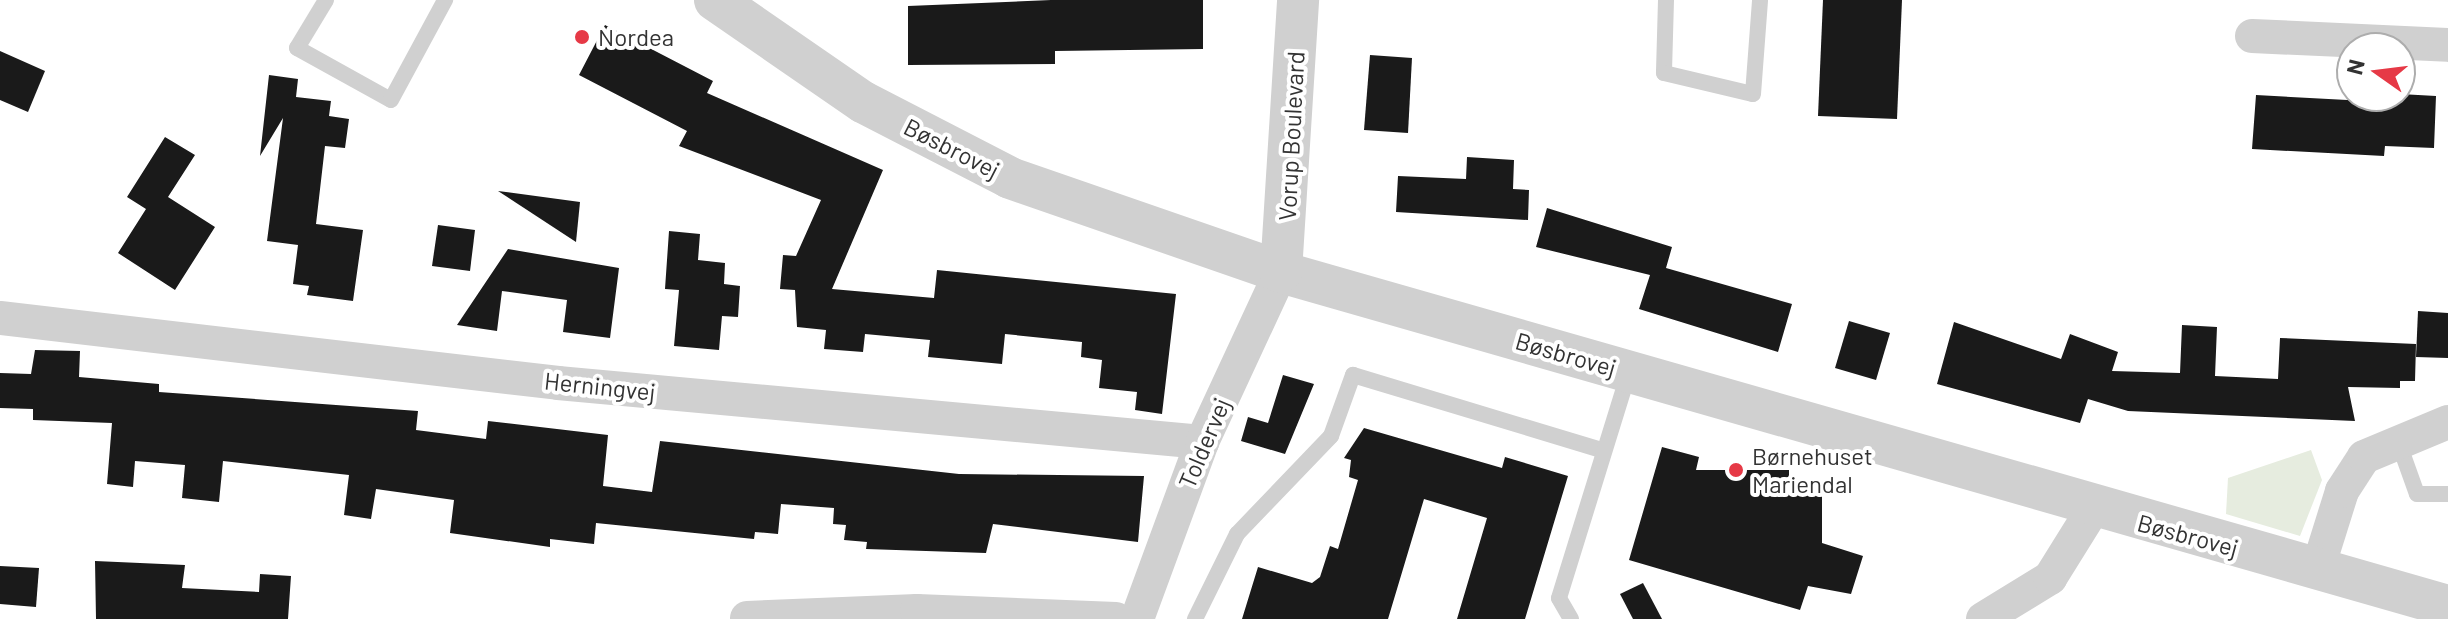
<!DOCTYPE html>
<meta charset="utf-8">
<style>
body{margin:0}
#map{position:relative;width:2448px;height:619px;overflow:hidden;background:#fff;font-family:Barlow,sans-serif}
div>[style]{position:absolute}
.green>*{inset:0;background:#e6ecdf}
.building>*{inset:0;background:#1a1a1a}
.service>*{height:16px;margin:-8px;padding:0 8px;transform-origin:8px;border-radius:8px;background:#d0d0d0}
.minor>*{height:34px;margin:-17px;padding:0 17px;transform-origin:17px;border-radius:17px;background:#d0d0d0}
.tertiary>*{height:42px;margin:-21px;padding:0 21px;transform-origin:21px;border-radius:21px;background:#d0d0d0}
.dots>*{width:22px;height:22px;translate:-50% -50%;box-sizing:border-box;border:4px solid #fff;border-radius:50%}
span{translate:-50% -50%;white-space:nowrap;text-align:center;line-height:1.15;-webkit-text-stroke:8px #fff;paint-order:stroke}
.poi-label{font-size:24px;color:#333}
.left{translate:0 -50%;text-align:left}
.street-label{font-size:24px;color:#333}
.north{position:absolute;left:2336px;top:32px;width:80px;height:80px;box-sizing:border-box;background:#fff;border:2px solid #adadad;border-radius:50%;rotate:284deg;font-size:22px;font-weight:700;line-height:32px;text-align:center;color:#333}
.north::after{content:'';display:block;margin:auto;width:28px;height:36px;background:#e63946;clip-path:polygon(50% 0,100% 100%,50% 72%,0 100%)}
</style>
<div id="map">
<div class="green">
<div style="clip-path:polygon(2311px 450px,2322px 480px,2300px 536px,2226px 514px,2228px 478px)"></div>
</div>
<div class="building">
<div style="clip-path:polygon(1051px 0,1203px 0,1203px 49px,1055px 51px,1055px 64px,908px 65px,908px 6px)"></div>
<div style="clip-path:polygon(1823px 0,1902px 0,1897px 119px,1818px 116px)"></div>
<div style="clip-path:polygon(605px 25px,713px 81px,707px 93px,883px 170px,832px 289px,934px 298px,937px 270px,1176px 294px,1162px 414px,1135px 410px,1137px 392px,1099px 388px,1102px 360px,1081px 357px,1082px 342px,1005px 334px,1002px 364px,928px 357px,930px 340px,865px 334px,863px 352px,824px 349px,826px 330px,797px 327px,795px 290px,780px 289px,783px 255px,796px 256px,821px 200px,679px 146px,687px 131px,579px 75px)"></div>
<div style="clip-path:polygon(0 51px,45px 71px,28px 112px,0 100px)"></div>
<div style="clip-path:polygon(1370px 55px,1412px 58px,1408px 133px,1364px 130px)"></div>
<div style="clip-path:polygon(269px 75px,298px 79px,296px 97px,331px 101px,329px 116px,349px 119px,345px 148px,325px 146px,316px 224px,363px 230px,353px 301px,307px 295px,309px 286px,293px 284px,298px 245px,267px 241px,283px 118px,260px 156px)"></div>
<div style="clip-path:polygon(2400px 94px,2436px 96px,2434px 148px,2385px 146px,2384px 156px,2252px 149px,2256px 95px,2385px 102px)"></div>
<div style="clip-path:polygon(165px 137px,195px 155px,168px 197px,215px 227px,175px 290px,118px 253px,146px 209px,127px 197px)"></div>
<div style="clip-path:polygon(1467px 157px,1514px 160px,1513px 189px,1529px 190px,1528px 220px,1396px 212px,1398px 176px,1466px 179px)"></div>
<div style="clip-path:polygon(498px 191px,580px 202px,576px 242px)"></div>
<div style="clip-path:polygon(1547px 208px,1672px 247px,1666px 268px,1792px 304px,1778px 352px,1639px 309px,1650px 275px,1536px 247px)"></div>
<div style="clip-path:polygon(438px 225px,475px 230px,470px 271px,432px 266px)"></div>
<div style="clip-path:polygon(669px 231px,700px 234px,698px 260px,725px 263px,724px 284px,740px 286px,738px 317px,722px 316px,719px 350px,674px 346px,679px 290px,665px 289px)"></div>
<div style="clip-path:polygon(508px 249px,619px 268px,610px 338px,563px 332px,567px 300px,502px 291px,497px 331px,457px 325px)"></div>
<div style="clip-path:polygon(2418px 311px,2448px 313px,2448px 358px,2416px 357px)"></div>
<div style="clip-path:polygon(1849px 321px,1890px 333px,1876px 380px,1835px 368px)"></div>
<div style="clip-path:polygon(1954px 322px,2061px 359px,2070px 334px,2118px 352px,2112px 371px,2180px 373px,2182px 325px,2217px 327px,2215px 376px,2278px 379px,2280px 338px,2416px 344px,2415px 381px,2400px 381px,2400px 388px,2348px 387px,2355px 421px,2128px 411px,2088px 399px,2080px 423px,1937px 384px)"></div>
<div style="clip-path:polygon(35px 350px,80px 351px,79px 377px,159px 384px,159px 392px,418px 411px,416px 430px,486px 439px,488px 421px,608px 435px,603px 486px,652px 492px,660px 441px,959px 474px,1144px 476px,1138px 542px,993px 524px,986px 553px,866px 549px,867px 542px,844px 540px,846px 525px,833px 524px,834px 508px,781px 504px,778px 534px,755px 532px,754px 539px,596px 523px,594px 544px,550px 539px,550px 547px,450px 533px,454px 500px,376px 489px,371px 519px,344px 515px,349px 475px,223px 461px,219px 502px,182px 498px,185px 465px,135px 461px,133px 487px,107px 484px,112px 423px,33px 420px,33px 409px,0 408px,0 373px,31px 374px)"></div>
<div style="clip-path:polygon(1283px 375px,1314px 384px,1285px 454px,1241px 441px,1248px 417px,1268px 423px)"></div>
<div style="clip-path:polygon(1364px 428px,1502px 468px,1505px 457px,1568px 476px,1525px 619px,1457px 619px,1487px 518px,1424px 499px,1388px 619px,1242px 619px,1258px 567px,1312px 583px,1320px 577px,1330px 546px,1338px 549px,1358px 480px,1349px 477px,1351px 460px,1344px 458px)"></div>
<div style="clip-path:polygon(1662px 447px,1699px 457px,1696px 470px,1789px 470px,1789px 483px,1822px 483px,1822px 543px,1863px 556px,1851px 594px,1808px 586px,1800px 610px,1629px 560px)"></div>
<div style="clip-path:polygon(95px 561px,185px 565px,182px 588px,259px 592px,260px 574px,291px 576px,288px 619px,96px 619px)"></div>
<div style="clip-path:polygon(0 566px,39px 568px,36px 607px,0 604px)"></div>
<div style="clip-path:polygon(1643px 583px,1662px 619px,1633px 619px,1620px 594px)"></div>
</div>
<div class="service">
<div style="left:326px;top:0;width:56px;rotate:121.1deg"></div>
<div style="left:297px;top:48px;width:107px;rotate:29deg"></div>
<div style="left:391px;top:100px;width:114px;rotate:-61.6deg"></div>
<div style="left:1666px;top:0;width:73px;rotate:91.6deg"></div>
<div style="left:1664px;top:73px;width:91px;rotate:13.3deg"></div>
<div style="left:1753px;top:94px;width:94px;rotate:-85.7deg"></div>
<div style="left:2398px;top:441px;width:56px;rotate:70.3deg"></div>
<div style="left:2417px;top:494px;width:31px"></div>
<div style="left:1195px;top:619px;width:95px;rotate:-63.7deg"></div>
<div style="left:1237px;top:534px;width:136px;rotate:-46.2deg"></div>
<div style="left:1331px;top:436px;width:65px;rotate:-70.2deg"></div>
<div style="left:1353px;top:375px;width:262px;rotate:16.8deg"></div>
<div style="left:1571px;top:619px;width:24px;rotate:-120deg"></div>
<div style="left:1559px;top:598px;width:237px;rotate:-72.8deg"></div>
</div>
<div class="minor">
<div style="left:2252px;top:36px;width:196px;rotate:2.6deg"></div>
<div style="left:0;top:318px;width:562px;rotate:6.64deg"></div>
<div style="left:558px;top:383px;width:647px;rotate:5.23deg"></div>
<div style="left:2317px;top:571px;width:84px;rotate:-72.6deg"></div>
<div style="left:2342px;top:491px;width:40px;rotate:-57.1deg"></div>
<div style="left:2364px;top:457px;width:91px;rotate:-22.6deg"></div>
<div style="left:747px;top:618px;width:170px;rotate:-2.4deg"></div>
<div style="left:917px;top:611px;width:199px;rotate:2.3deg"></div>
<div style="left:1137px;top:619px;width:189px;rotate:-69.8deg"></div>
<div style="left:1202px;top:442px;width:187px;rotate:-65.1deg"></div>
<div style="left:1983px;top:619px;width:79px;rotate:-31.5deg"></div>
<div style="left:2050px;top:578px;width:81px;rotate:-58.1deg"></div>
</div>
<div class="tertiary">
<div style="left:715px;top:0;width:180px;rotate:34.6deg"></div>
<div style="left:863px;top:102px;width:165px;rotate:27.3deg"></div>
<div style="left:1010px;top:178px;width:287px;rotate:19.1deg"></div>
<div style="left:1281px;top:272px;width:1214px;rotate:15.97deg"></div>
<div style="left:1281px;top:272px;width:273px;rotate:-86.4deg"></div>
</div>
<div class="dots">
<div style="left:582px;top:37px;background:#e63946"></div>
<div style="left:1736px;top:470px;background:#e63946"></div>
</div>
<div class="poi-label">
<span class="left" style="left:598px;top:37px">Nordea</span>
<span class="left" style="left:1752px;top:470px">Børnehuset<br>Mariendal</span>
</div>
<div class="street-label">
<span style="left:1291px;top:136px;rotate:-87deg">Vorup Boulevard</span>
<span style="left:952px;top:148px;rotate:27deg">Bøsbrovej</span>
<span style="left:1566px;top:354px;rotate:16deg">Bøsbrovej</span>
<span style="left:600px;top:386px;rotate:6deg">Herningvej</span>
<span style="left:1204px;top:443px;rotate:-67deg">Toldervej</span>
<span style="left:2188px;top:535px;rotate:15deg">Bøsbrovej</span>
</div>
<div class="north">N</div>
</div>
